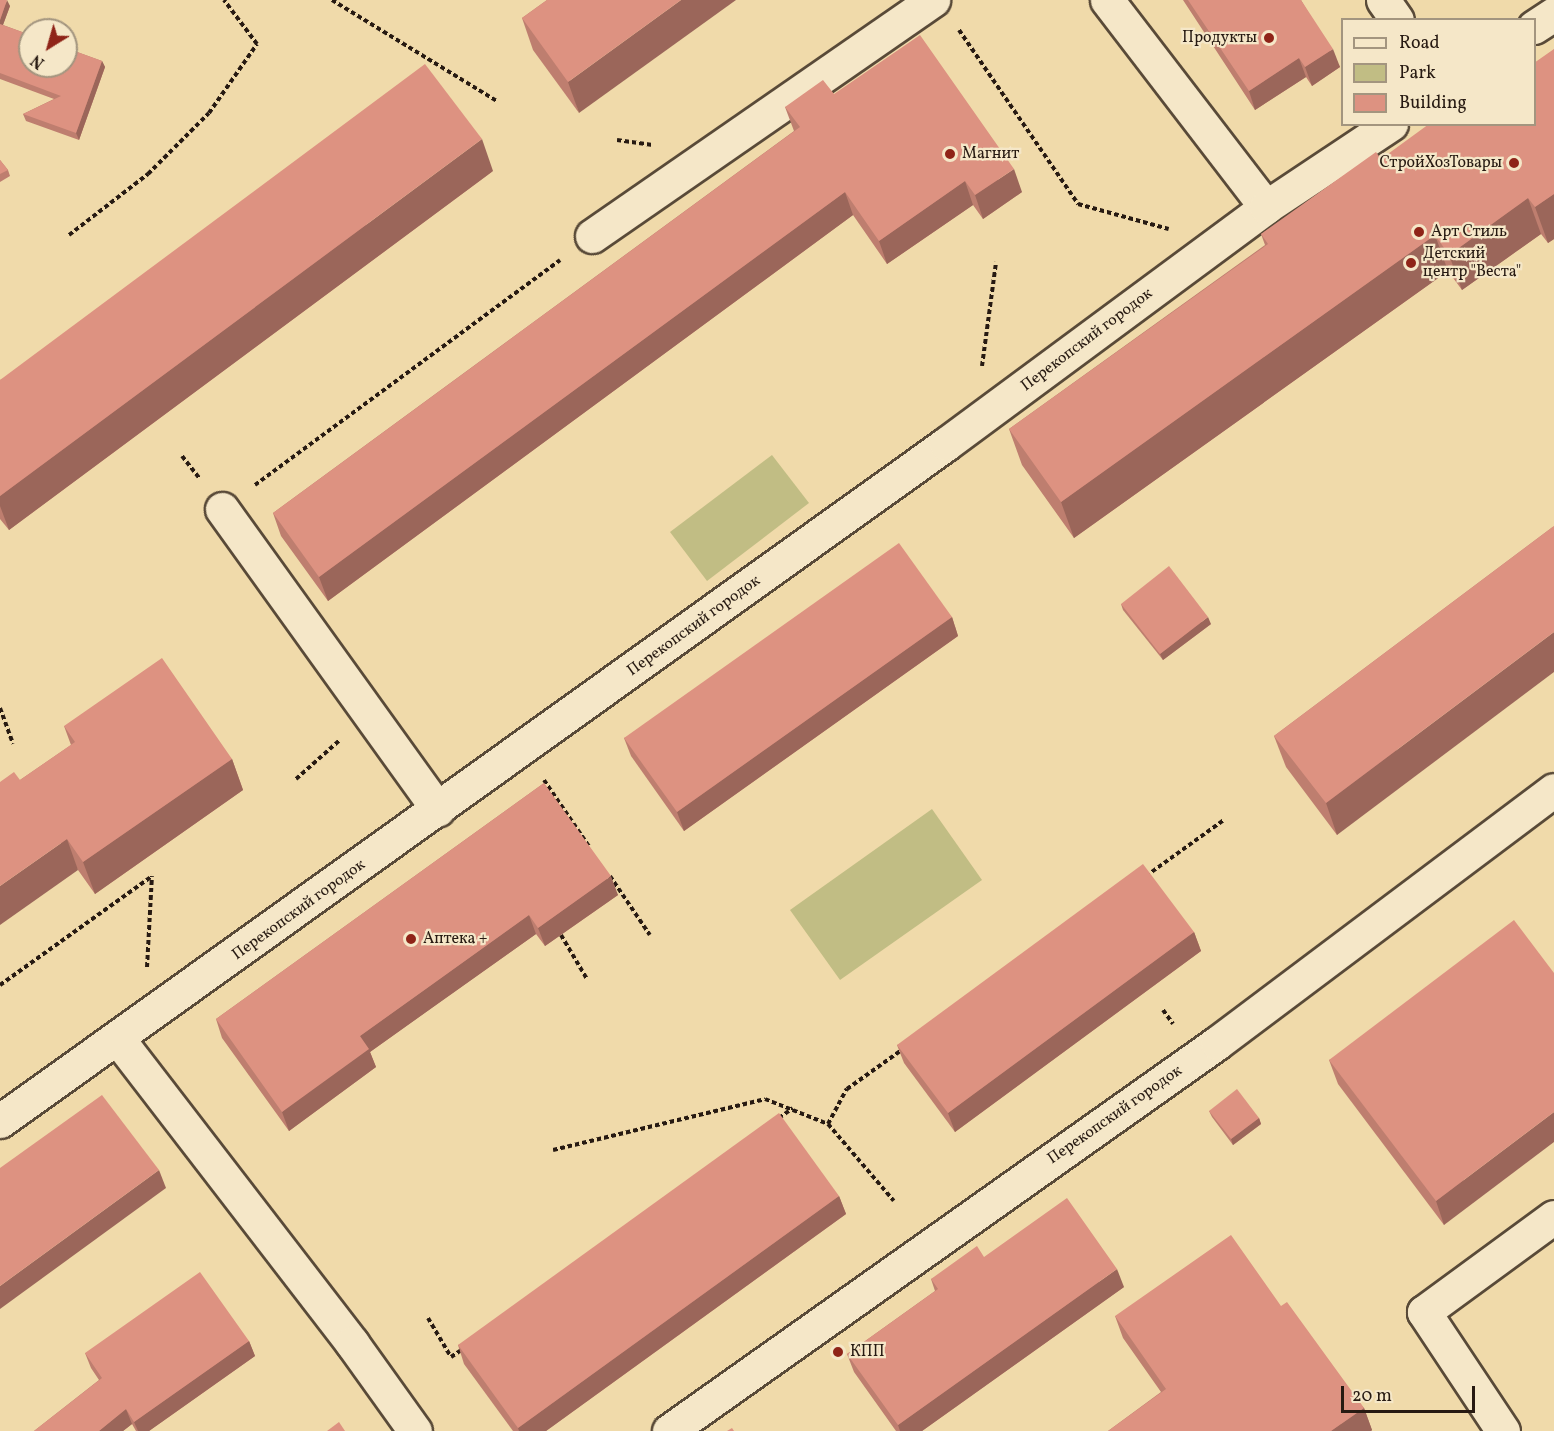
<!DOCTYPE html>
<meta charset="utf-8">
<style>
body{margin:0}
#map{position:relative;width:1554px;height:1431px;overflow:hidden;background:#f0daaa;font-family:Vollkorn,serif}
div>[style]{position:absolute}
.green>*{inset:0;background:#c1bd84}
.path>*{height:4px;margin-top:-2px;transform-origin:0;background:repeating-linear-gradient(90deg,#271a12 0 4.5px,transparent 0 7.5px)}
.roads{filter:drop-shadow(2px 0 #594a38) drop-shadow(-2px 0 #594a38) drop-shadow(0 2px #594a38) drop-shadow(0 -2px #594a38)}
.minor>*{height:33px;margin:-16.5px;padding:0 16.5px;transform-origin:16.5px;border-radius:16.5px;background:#f5e7c8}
.wall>*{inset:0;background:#be7e6f}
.shaded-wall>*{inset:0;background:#9b665a}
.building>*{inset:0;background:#dd9281}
.dots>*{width:16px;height:16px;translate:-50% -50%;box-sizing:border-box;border:3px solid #f5e7c8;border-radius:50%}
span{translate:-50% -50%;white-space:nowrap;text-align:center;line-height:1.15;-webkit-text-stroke:4.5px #f5e7c8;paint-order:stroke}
.poi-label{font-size:16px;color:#271a12}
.right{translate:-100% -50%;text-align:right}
.left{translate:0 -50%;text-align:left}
.street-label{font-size:16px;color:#271a12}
.legend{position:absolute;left:1341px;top:18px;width:195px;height:108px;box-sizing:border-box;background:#f5e7c8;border:2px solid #a3957f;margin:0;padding:8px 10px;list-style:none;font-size:18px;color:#271a12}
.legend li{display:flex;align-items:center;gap:12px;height:30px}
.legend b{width:30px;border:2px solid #a3957f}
.north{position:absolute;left:18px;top:18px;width:60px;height:60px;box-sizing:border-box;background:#f5e7c8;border:2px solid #a3957f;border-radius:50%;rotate:217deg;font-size:16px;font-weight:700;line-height:24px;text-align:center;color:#271a12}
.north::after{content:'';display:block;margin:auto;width:21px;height:27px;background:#8f2418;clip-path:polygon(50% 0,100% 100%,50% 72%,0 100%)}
.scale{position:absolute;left:1341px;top:1386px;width:134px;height:27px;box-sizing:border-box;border:3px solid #271a12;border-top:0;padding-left:8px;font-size:18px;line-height:21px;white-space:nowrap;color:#271a12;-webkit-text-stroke:4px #f5e7c8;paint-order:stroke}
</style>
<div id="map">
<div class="green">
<div style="clip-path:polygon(772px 455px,809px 503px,707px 581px,670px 532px)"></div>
<div style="clip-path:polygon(932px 809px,982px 880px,840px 980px,790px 910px)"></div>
</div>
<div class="path">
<div style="left:332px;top:0;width:193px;rotate:31.5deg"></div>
<div style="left:959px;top:30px;width:211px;rotate:55.6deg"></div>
<div style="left:1078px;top:204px;width:94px;rotate:15.4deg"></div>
<div style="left:617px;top:140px;width:36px;rotate:8deg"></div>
<div style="left:69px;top:235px;width:100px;rotate:-37.7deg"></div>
<div style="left:148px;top:174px;width:86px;rotate:-45deg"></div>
<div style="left:209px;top:113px;width:84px;rotate:-55.2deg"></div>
<div style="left:257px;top:44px;width:55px;rotate:-126.9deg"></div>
<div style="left:982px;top:366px;width:105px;rotate:-82.3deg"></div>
<div style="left:182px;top:456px;width:28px;rotate:52deg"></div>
<div style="left:255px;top:485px;width:379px;rotate:-36.4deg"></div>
<div style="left:0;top:708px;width:38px;rotate:70deg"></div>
<div style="left:296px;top:779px;width:59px;rotate:-41.6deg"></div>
<div style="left:544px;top:780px;width:82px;rotate:55.9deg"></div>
<div style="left:610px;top:876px;width:71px;rotate:55.9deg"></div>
<div style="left:1146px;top:876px;width:96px;rotate:-35.7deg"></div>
<div style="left:561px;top:935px;width:51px;rotate:59.4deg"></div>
<div style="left:147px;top:967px;width:91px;rotate:-86.9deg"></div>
<div style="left:0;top:985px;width:187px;rotate:-35.6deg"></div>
<div style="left:1163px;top:1010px;width:17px;rotate:54deg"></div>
<div style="left:779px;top:1118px;width:17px;rotate:-36deg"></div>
<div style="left:828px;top:1124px;width:40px;rotate:-62deg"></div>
<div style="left:847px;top:1089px;width:69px;rotate:-35.5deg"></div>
<div style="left:553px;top:1150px;width:218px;rotate:-13.5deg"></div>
<div style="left:765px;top:1099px;width:68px;rotate:21.6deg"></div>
<div style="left:828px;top:1124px;width:101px;rotate:49.4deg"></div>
<div style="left:428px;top:1318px;width:45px;rotate:59.5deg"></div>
<div style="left:451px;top:1357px;width:14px;rotate:-34deg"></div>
</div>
<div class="roads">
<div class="minor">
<div style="left:1107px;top:0;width:261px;rotate:52.5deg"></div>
<div style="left:1383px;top:0;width:24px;rotate:55deg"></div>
<div style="left:1534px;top:27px;width:24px;rotate:-33deg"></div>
<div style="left:592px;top:236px;width:415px;rotate:-34.7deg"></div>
<div style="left:222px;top:509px;width:370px;rotate:54.3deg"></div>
<div style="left:118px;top:1039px;width:384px;rotate:52.4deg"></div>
<div style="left:352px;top:1343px;width:108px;rotate:54.4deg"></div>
<div style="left:0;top:1121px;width:1163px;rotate:-35.59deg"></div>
<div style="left:946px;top:444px;width:398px;rotate:-36.5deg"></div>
<div style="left:1266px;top:207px;width:150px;rotate:-33.6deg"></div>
<div style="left:669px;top:1431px;width:671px;rotate:-35.3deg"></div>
<div style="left:1217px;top:1043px;width:421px;rotate:-36.9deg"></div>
<div style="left:1503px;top:1431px;width:143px;rotate:-123.6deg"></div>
<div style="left:1424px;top:1312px;width:161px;rotate:-36.2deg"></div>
</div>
</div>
<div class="wall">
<div style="clip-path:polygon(0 0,10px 6px,3px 25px,102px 61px,105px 67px,79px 140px,26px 121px,23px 114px,54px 99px,0 79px)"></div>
<div style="clip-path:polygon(547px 0,579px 113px,533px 50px,522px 18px)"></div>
<div style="clip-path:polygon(1183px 0,1301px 0,1340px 67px,1312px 86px,1306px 77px,1255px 110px)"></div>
<div style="clip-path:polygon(1554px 49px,1554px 239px,1548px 243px,1541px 234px,1462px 290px,1448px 271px,1074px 538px,1022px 465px,1009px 429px,1265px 245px,1261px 234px,1381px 159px,1534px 124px)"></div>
<div style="clip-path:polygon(834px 94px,1022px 192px,983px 219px,973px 205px,887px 264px,853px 215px,328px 601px,281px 536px,273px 513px,794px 131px,785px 107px)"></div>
<div style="clip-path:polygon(0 160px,8px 170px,10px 176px,0 182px)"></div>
<div style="clip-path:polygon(493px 171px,9px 530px,0 519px,0 380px)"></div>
<div style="clip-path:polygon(1554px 526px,1337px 835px,1286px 767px,1274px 736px)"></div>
<div style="clip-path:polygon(1121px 604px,1211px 624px,1163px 660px,1123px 610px)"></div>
<div style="clip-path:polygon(952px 617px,958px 636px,684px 831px,631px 756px,624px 738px)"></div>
<div style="clip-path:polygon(64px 726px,232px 759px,243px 790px,95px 894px,78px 870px,20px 780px,71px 745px)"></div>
<div style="clip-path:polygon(544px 783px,618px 895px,545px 946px,536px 934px,437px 1004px,370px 1052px,376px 1067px,289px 1131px,222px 1038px,216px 1019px)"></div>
<div style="clip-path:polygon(1194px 932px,1201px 951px,955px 1132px,904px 1063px,897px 1045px)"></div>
<div style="clip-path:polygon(1554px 973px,1444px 1225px,1338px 1084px,1329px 1060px)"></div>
<div style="clip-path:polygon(1209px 1111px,1259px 1118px,1261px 1124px,1233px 1145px,1212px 1117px)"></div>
<div style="clip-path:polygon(839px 1196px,846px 1214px,546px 1431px,513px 1431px,464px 1364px,458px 1345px)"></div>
<div style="clip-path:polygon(984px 1257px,1124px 1287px,922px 1431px,896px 1431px,854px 1372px,847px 1354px,935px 1291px,931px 1279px)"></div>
<div style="clip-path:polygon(1281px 1306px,1364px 1408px,1372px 1430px,1371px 1431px,1108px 1431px,1161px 1392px,1123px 1338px,1115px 1316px)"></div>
<div style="clip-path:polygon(249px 1341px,255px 1356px,149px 1431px,136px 1431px,132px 1424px,123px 1431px,34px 1431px,99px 1380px,91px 1368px,85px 1353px)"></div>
</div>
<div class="shaded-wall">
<div style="clip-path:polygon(7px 0,10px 6px,1px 30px,0 27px,0 20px)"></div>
<div style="clip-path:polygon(681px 0,736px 0,579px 113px,568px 82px)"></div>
<div style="clip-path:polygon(1333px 49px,1340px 67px,1312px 86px,1305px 67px)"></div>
<div style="clip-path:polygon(1299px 58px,1306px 77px,1255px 110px,1249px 91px)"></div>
<div style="clip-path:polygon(102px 61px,105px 67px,79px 140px,76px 133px)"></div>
<div style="clip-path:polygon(482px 139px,493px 171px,9px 530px,0 506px,0 496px)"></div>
<div style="clip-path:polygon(1014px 169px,1022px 192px,983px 219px,975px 195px)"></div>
<div style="clip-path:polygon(965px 181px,973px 205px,887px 264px,879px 241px)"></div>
<div style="clip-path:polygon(845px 192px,853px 215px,328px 601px,319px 577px)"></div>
<div style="clip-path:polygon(1554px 194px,1554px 239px,1548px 243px,1535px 207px)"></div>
<div style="clip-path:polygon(1528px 198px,1541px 234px,1462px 290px,1449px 255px)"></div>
<div style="clip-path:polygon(1435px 235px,1448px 271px,1074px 538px,1061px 502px)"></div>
<div style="clip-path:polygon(952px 617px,958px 636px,684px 831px,677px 812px)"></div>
<div style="clip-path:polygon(1208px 617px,1211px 624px,1163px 660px,1160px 654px)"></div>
<div style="clip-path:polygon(1554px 632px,1554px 672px,1337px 835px,1326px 803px)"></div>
<div style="clip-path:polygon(232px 759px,243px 790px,95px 894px,83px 862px)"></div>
<div style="clip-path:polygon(67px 839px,78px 870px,0 925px,0 886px)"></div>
<div style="clip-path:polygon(611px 876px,618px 895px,545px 946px,538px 928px)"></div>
<div style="clip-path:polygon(529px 915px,536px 934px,370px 1052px,376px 1067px,289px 1131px,282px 1112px,360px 1036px)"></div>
<div style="clip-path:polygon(1194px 932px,1201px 951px,955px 1132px,948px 1113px)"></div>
<div style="clip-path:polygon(1554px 1112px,1554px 1142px,1444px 1225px,1436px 1201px)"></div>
<div style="clip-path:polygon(1259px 1118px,1261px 1124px,1233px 1145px,1231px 1139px)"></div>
<div style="clip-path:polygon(159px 1170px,166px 1188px,0 1309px,0 1286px)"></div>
<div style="clip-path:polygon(839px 1196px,846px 1214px,546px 1431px,519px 1431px,518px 1428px)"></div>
<div style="clip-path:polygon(1117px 1269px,1124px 1287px,922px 1431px,900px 1431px,898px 1425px)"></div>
<div style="clip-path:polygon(249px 1341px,255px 1356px,149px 1431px,138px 1431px,134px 1422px)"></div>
<div style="clip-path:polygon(1364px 1408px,1372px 1430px,1371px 1431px,1331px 1431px)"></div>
<div style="clip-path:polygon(126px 1409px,132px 1424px,123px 1431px,99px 1431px)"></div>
</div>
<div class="building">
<div style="clip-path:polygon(0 0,7px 0,0 20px)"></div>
<div style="clip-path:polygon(547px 0,681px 0,568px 82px,522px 18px)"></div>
<div style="clip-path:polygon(1188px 0,1301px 0,1333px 49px,1305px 67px,1299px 58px,1249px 91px)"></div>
<div style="clip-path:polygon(0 24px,30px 35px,30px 66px,66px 66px,66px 48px,102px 61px,76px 133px,23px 114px,61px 96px,0 73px)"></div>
<div style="clip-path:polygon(920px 35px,1014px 169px,975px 195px,965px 181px,879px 241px,845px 192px,319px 577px,273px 513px,800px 127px,785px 107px,823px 80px,834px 94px)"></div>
<div style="clip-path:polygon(1554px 49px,1554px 194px,1535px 207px,1528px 198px,1449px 255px,1435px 235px,1061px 502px,1009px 429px,1268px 244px,1261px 234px,1376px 152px,1381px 159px,1429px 124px,1534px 124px,1534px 63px)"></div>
<div style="clip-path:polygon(425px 64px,482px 139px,0 496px,0 380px)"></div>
<div style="clip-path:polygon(0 160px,8px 170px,0 174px)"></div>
<div style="clip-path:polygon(1554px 526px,1554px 632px,1326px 803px,1274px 736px)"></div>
<div style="clip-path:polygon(899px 543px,952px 617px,677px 812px,624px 738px)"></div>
<div style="clip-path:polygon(1169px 566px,1208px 617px,1160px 654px,1121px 604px)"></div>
<div style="clip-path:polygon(162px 658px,232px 759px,83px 862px,67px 839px,0 886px,0 782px,14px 772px,20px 780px,75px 742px,64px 726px)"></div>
<div style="clip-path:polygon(544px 783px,611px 876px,538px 928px,529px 915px,430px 986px,360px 1036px,369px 1049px,282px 1112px,216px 1019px)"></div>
<div style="clip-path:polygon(1143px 864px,1194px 932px,948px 1113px,897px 1045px)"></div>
<div style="clip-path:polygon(1514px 920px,1554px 973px,1554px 1112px,1436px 1201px,1329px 1060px)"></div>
<div style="clip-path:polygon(1237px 1089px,1259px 1118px,1231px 1139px,1209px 1111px)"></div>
<div style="clip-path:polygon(102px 1095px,159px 1170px,0 1286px,0 1168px)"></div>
<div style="clip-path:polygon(779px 1113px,839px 1196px,518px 1428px,458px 1345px)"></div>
<div style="clip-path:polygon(1067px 1198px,1117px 1269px,898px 1425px,847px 1354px,938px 1289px,931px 1279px,977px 1246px,984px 1257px)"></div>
<div style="clip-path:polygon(1231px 1235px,1281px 1306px,1287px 1302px,1364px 1408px,1331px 1431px,1108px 1431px,1166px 1389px,1115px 1316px)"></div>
<div style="clip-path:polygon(200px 1272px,249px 1341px,134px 1422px,126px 1409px,99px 1431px,34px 1431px,102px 1378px,85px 1353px)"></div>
<div style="clip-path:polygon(339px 1422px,345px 1431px,327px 1431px)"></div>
<div style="clip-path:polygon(732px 1428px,734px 1431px,727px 1431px)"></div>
</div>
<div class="dots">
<div style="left:1269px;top:38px;background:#8f2418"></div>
<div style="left:950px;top:154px;background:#8f2418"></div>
<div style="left:1514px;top:163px;background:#8f2418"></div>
<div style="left:1419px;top:232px;background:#8f2418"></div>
<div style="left:1411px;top:263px;background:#8f2418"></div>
<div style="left:411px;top:939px;background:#8f2418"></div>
<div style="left:838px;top:1352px;background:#8f2418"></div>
</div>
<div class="poi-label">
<span class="right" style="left:1257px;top:38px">Продукты</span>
<span class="left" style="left:962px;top:154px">Магнит</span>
<span class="right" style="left:1502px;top:163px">СтройХозТовары</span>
<span class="left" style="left:1431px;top:232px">Арт Стиль</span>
<span class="left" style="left:1423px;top:263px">Детский<br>центр "Веста"</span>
<span class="left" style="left:423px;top:939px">Аптека +</span>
<span class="left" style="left:850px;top:1352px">КПП</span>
</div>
<div class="street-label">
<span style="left:1087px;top:340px;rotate:-37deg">Перекопский городок</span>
<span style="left:694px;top:626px;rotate:-36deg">Перекопский городок</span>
<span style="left:299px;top:910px;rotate:-36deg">Перекопский городок</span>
<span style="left:1115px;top:1115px;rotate:-35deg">Перекопский городок</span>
</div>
<ul class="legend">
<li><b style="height:8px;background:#f5e7c8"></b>Road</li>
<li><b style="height:16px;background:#c1bd84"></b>Park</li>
<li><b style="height:16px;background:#dd9281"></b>Building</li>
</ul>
<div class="north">N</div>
<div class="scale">20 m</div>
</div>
